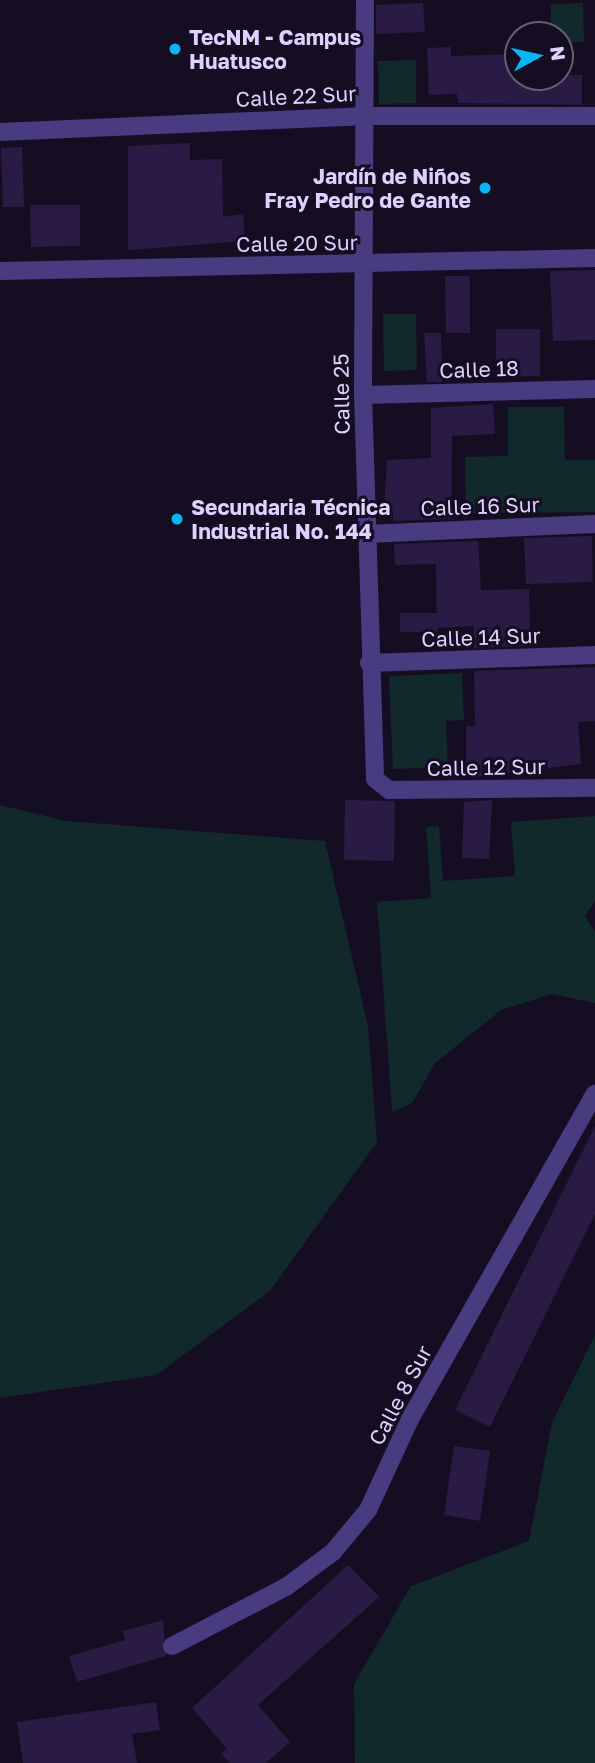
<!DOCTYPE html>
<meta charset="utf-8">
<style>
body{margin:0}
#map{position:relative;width:595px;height:1763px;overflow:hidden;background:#150e22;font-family:"Golos Text",sans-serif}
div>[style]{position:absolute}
.green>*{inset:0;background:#12292c}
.building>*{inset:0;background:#291b43}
.minor>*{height:18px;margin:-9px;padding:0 9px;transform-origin:9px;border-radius:9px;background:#483b80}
.dots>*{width:19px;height:19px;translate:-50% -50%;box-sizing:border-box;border:4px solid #150e22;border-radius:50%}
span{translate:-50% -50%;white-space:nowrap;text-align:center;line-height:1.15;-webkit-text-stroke:6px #150e22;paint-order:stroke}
.poi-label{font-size:21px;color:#ddd1fe;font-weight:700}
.left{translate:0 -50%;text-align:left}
.right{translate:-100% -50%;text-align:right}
.street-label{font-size:21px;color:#ddd1fe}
.north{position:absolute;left:504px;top:21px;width:70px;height:70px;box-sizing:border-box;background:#150e22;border:2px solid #655c7a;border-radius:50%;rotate:82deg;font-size:19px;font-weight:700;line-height:28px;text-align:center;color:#ddd1fe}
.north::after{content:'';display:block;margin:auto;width:24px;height:32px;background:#07b7f4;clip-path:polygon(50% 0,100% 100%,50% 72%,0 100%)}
</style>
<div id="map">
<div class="green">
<div style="clip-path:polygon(583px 3px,584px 42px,560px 42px,560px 35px,551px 35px,551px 4px)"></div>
<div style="clip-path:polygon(416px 60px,416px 103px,379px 104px,378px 61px)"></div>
<div style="clip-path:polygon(383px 314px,416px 314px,417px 370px,384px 371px)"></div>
<div style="clip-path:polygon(508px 407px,564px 407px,565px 460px,595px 460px,595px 512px,466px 513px,465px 457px,508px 456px)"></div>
<div style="clip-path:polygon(462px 673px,464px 720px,446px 721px,448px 767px,393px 769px,389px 676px)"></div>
<div style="clip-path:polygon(0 805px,66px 821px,325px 841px,368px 1026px,377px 1142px,270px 1291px,156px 1375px,0 1398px)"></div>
<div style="clip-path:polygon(595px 816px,595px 901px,585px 916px,595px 932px,595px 1003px,552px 994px,501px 1010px,435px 1063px,412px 1103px,392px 1112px,377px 902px,431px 898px,426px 827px,439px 826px,443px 881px,515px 876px,511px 822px)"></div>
<div style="clip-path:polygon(595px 1335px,595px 1763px,355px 1763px,354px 1684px,411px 1586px,529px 1541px,552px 1423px)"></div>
</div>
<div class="building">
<div style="clip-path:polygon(423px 3px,425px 32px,376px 34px,376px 5px)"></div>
<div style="clip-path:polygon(451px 47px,451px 56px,518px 54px,518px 77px,582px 75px,582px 105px,458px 103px,457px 94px,429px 95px,427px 48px)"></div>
<div style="clip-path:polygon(190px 143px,190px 160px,222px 159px,223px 217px,243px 214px,245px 241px,128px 250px,128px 146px)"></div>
<div style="clip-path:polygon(22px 147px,24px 207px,3px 207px,1px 148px)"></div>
<div style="clip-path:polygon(30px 205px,80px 205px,80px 246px,31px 247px)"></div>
<div style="clip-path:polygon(595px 270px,595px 340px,553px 341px,550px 271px)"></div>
<div style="clip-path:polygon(445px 276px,470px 276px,470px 333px,446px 333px)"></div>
<div style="clip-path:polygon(496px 329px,540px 329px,540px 376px,496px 377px)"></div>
<div style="clip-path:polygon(424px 333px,441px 333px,442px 382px,427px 382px)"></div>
<div style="clip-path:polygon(493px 404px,495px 434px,452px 436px,451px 519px,393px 521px,393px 511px,384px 511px,387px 460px,431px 458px,431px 408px)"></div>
<div style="clip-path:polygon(592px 536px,593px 582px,526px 584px,524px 538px)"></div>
<div style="clip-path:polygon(478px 541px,481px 590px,529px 589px,530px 646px,474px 648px,474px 626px,437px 628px,436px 564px,395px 565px,394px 544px)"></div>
<div style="clip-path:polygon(400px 613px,437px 613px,438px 632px,400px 632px)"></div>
<div style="clip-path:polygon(595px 667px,595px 721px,578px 722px,581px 764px,466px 778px,466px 726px,475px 726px,474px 671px)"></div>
<div style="clip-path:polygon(345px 800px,395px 801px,394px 861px,344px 860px)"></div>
<div style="clip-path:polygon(492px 800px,489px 859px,462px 858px,464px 802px)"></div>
<div style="clip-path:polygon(595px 1126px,595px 1214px,490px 1427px,455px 1410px)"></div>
<div style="clip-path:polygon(454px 1446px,490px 1451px,480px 1521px,444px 1515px)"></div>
<div style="clip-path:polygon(348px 1565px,379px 1597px,258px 1705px,290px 1742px,266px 1763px,230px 1763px,221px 1754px,227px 1749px,192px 1708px)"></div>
<div style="clip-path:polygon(163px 1620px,166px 1656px,77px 1682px,69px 1656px,125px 1640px,123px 1631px)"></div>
<div style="clip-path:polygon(156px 1702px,160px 1730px,132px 1734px,137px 1763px,23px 1763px,17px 1722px)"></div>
</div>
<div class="minor">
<div style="left:365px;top:0;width:395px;rotate:90.3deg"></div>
<div style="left:363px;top:395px;width:384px;rotate:88.2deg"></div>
<div style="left:375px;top:779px;width:18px;rotate:38deg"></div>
<div style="left:389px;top:790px;width:206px;rotate:-0.6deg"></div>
<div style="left:0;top:132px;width:368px;rotate:-2.5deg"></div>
<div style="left:368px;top:116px;width:227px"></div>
<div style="left:0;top:271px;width:595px;rotate:-1.25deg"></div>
<div style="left:363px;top:395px;width:232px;rotate:-1.5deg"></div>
<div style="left:366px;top:534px;width:229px;rotate:-2.5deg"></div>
<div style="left:369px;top:663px;width:226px;rotate:-2deg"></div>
<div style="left:172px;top:1646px;width:128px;rotate:-27.4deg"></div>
<div style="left:286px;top:1587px;width:59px;rotate:-36.7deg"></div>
<div style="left:333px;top:1552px;width:55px;rotate:-50.2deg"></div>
<div style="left:368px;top:1510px;width:100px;rotate:-65.2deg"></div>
<div style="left:410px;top:1419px;width:374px;rotate:-60.4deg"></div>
</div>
<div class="dots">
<div style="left:175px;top:49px;background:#07b7f4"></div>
<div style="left:485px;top:188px;background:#07b7f4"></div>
<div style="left:177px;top:519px;background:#07b7f4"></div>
</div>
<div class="poi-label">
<span class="left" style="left:189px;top:49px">TecNM - Campus<br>Huatusco</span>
<span class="right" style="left:471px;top:188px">Jardín de Niños<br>Fray Pedro de Gante</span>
<span class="left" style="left:191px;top:519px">Secundaria Técnica<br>Industrial No. 144</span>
</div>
<div class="street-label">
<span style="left:296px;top:96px;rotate:-3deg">Calle 22 Sur</span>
<span style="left:297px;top:243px;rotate:-1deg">Calle 20 Sur</span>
<span style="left:479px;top:369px;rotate:-2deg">Calle 18</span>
<span style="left:341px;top:394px;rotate:-91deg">Calle 25</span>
<span style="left:480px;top:506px;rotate:-2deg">Calle 16 Sur</span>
<span style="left:481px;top:637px;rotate:-2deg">Calle 14 Sur</span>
<span style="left:486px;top:767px;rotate:-1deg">Calle 12 Sur</span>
<span style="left:400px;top:1395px;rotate:-62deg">Calle 8 Sur</span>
</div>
<div class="north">N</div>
</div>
